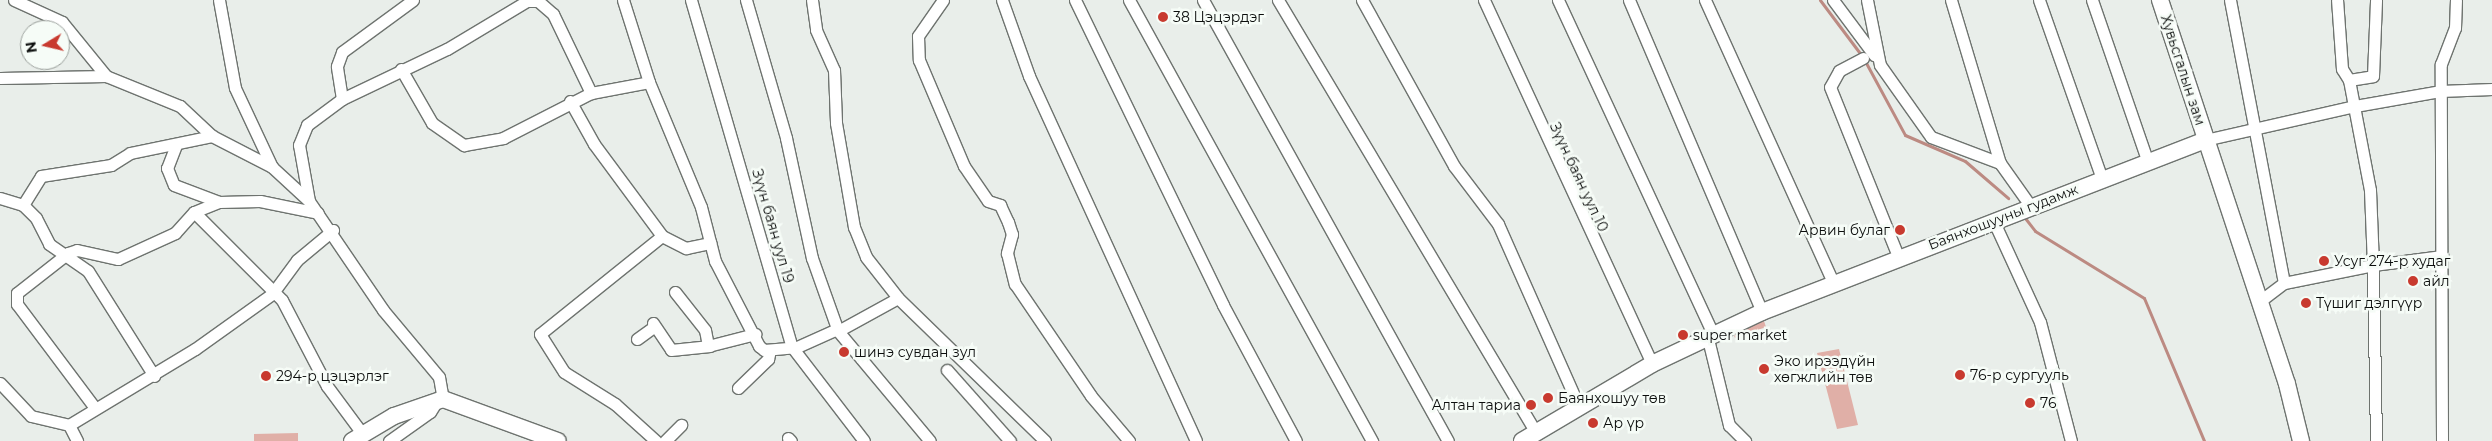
<!DOCTYPE html>
<meta charset="utf-8">
<style>
body{margin:0}
#map{position:relative;width:2492px;height:441px;overflow:hidden;background:#e9eeea;font-family:Montserrat,sans-serif}
div>[style]{position:absolute}
.green>*{inset:0;background:#e0afa7}
.stream>*{height:3px;margin:-1.5px;padding:0 1.5px;transform-origin:1.5px;border-radius:1.5px;background:#bc8a82}
.roads{filter:drop-shadow(1px 0 #6e736f) drop-shadow(-1px 0 #6e736f) drop-shadow(0 1px #6e736f) drop-shadow(0 -1px #6e736f)}
.street>*{height:11px;margin:-5.5px;padding:0 5.5px;transform-origin:5.5px;border-radius:5.5px;background:#fff}
.secondary>*{height:16px;margin:-8px;padding:0 8px;transform-origin:8px;border-radius:8px;background:#fff}
.dots>*{width:14px;height:14px;translate:-50% -50%;box-sizing:border-box;border:2px solid #f6fcf7;border-radius:50%}
span{translate:-50% -50%;white-space:nowrap;text-align:center;line-height:1.15;-webkit-text-stroke:5px #f6fcf7;paint-order:stroke}
.poi-label{font-size:14px;color:#0c0e0d}
.left{translate:0 -50%;text-align:left}
.right{translate:-100% -50%;text-align:right}
.street-label{font-size:14px;color:#0c0e0d}
.north{position:absolute;left:20px;top:20px;width:50px;height:50px;box-sizing:border-box;background:#f6fcf7;border:1px solid #989d99;border-radius:50%;rotate:261deg;font-size:14px;font-weight:700;line-height:20px;text-align:center;color:#0c0e0d}
.north::after{content:'';display:block;margin:auto;width:18px;height:22px;background:#c83a2f;clip-path:polygon(50% 0,100% 100%,50% 72%,0 100%)}
</style>
<div id="map">
<div class="green">
<div style="clip-path:polygon(1764px 321px,1766px 327px,1735px 338px,1733px 333px)"></div>
<div style="clip-path:polygon(1839px 349px,1858px 425px,1837px 429px,1817px 353px)"></div>
<div style="clip-path:polygon(298px 433px,298px 441px,254px 441px,254px 434px)"></div>
</div>
<div class="stream">
<div style="left:1820px;top:0;width:70px;rotate:53.1deg"></div>
<div style="left:1865px;top:61px;width:84px;rotate:61.6deg"></div>
<div style="left:1905px;top:135px;width:65px;rotate:23.4deg"></div>
<div style="left:1965px;top:161px;width:57px;rotate:40.7deg"></div>
<div style="left:2025px;top:218px;width:16px;rotate:52deg"></div>
<div style="left:2035px;top:231px;width:128px;rotate:31.6deg"></div>
<div style="left:2144px;top:298px;width:155px;rotate:67.2deg"></div>
</div>
<div class="roads">
<div class="street">
<div style="left:14px;top:0;width:53px;rotate:24.6deg"></div>
<div style="left:62px;top:22px;width:70px;rotate:50.8deg"></div>
<div style="left:106px;top:76px;width:80px;rotate:22.1deg"></div>
<div style="left:180px;top:106px;width:44px;rotate:43.2deg"></div>
<div style="left:212px;top:136px;width:68px;rotate:27.3deg"></div>
<div style="left:272px;top:167px;width:50px;rotate:42.6deg"></div>
<div style="left:309px;top:201px;width:132px;rotate:55.8deg"></div>
<div style="left:383px;top:310px;width:87px;rotate:50.1deg"></div>
<div style="left:439px;top:377px;width:22px;rotate:80deg"></div>
<div style="left:219px;top:0;width:89px;rotate:79.7deg"></div>
<div style="left:235px;top:88px;width:87px;rotate:64.9deg"></div>
<div style="left:623px;top:0;width:86px;rotate:72.4deg"></div>
<div style="left:649px;top:82px;width:135px;rotate:67.4deg"></div>
<div style="left:701px;top:207px;width:56px;rotate:75.5deg"></div>
<div style="left:715px;top:261px;width:96px;rotate:62.6deg"></div>
<div style="left:759px;top:346px;width:6px;rotate:39deg"></div>
<div style="left:764px;top:350px;width:33px;rotate:-5deg"></div>
<div style="left:797px;top:347px;width:44px;rotate:-24.2deg"></div>
<div style="left:691px;top:0;width:361px;rotate:73.8deg"></div>
<div style="left:792px;top:347px;width:118px;rotate:52.5deg"></div>
<div style="left:746px;top:0;width:144px;rotate:73.8deg"></div>
<div style="left:786px;top:138px;width:123px;rotate:77.8deg"></div>
<div style="left:812px;top:258px;width:77px;rotate:70.4deg"></div>
<div style="left:838px;top:331px;width:143px;rotate:50.1deg"></div>
<div style="left:812px;top:0;width:30px;rotate:82deg"></div>
<div style="left:816px;top:30px;width:44px;rotate:65.8deg"></div>
<div style="left:834px;top:70px;width:53px;rotate:87.8deg"></div>
<div style="left:836px;top:123px;width:106px;rotate:80.2deg"></div>
<div style="left:854px;top:227px;width:32px;rotate:68deg"></div>
<div style="left:866px;top:257px;width:52px;rotate:52deg"></div>
<div style="left:898px;top:298px;width:205px;rotate:44.2deg"></div>
<div style="left:943px;top:0;width:44px;rotate:124.8deg"></div>
<div style="left:918px;top:36px;width:24px;rotate:88deg"></div>
<div style="left:919px;top:60px;width:115px;rotate:67deg"></div>
<div style="left:964px;top:166px;width:42px;rotate:55.6deg"></div>
<div style="left:988px;top:201px;width:13px;rotate:18deg"></div>
<div style="left:1000px;top:205px;width:19px;rotate:65deg"></div>
<div style="left:1008px;top:222px;width:13px;rotate:72deg"></div>
<div style="left:1012px;top:234px;width:20px;rotate:105deg"></div>
<div style="left:1007px;top:253px;width:32px;rotate:76deg"></div>
<div style="left:1015px;top:284px;width:135px;rotate:55.8deg"></div>
<div style="left:1091px;top:396px;width:59px;rotate:49.8deg"></div>
<div style="left:1002px;top:0;width:81px;rotate:70.4deg"></div>
<div style="left:1029px;top:76px;width:401px;rotate:65.4deg"></div>
<div style="left:1075px;top:0;width:339px;rotate:64.1deg"></div>
<div style="left:1223px;top:305px;width:154px;rotate:61.8deg"></div>
<div style="left:1129px;top:0;width:504px;rotate:61.14deg"></div>
<div style="left:1203px;top:0;width:504px;rotate:60.95deg"></div>
<div style="left:1278px;top:0;width:502px;rotate:59.19deg"></div>
<div style="left:1362px;top:0;width:190px;rotate:61deg"></div>
<div style="left:1454px;top:166px;width:73px;rotate:52.8deg"></div>
<div style="left:1498px;top:224px;width:200px;rotate:66.1deg"></div>
<div style="left:1484px;top:0;width:401px;rotate:65.2deg"></div>
<div style="left:1558px;top:0;width:370px;rotate:65.1deg"></div>
<div style="left:1629px;top:0;width:339px;rotate:66.9deg"></div>
<div style="left:1705px;top:0;width:312px;rotate:65.6deg"></div>
<div style="left:1833px;top:0;width:69px;rotate:53.3deg"></div>
<div style="left:1867px;top:0;width:66px;rotate:78.7deg"></div>
<div style="left:1880px;top:65px;width:88px;rotate:54.7deg"></div>
<div style="left:1931px;top:137px;width:74px;rotate:20.6deg"></div>
<div style="left:1951px;top:0;width:170px;rotate:73.3deg"></div>
<div style="left:2000px;top:163px;width:55px;rotate:54.6deg"></div>
<div style="left:2039px;top:0;width:190px;rotate:70.6deg"></div>
<div style="left:2092px;top:0;width:169px;rotate:71deg"></div>
<div style="left:2230px;top:0;width:288px;rotate:79.2deg"></div>
<div style="left:1863px;top:58px;width:27px;rotate:152deg"></div>
<div style="left:1839px;top:71px;width:18px;rotate:119deg"></div>
<div style="left:1830px;top:87px;width:182px;rotate:68.1deg"></div>
<div style="left:401px;top:69px;width:62px;rotate:60.1deg"></div>
<div style="left:432px;top:123px;width:39px;rotate:35deg"></div>
<div style="left:464px;top:145px;width:40px;rotate:-10deg"></div>
<div style="left:503px;top:138px;width:99px;rotate:-27.1deg"></div>
<div style="left:591px;top:93px;width:59px;rotate:-10.7deg"></div>
<div style="left:0;top:78px;width:106px;rotate:-1.1deg"></div>
<div style="left:2349px;top:80px;width:24px;rotate:-9deg"></div>
<div style="left:2373px;top:76px;width:76px;rotate:-87.7deg"></div>
<div style="left:342px;top:99px;width:33px;rotate:-99deg"></div>
<div style="left:337px;top:66px;width:15px;rotate:-70deg"></div>
<div style="left:342px;top:52px;width:88px;rotate:-36.2deg"></div>
<div style="left:570px;top:101px;width:49px;rotate:60.8deg"></div>
<div style="left:594px;top:144px;width:114px;rotate:53.5deg"></div>
<div style="left:2205px;top:140px;width:154px;rotate:-12.8deg"></div>
<div style="left:2355px;top:106px;width:86px;rotate:-10deg"></div>
<div style="left:2440px;top:91px;width:52px;rotate:-2.2deg"></div>
<div style="left:176px;top:145px;width:25px;rotate:111deg"></div>
<div style="left:167px;top:168px;width:18px;rotate:68deg"></div>
<div style="left:174px;top:185px;width:48px;rotate:20.7deg"></div>
<div style="left:0;top:198px;width:24px;rotate:17deg"></div>
<div style="left:23px;top:205px;width:18px;rotate:45deg"></div>
<div style="left:36px;top:218px;width:29px;rotate:63deg"></div>
<div style="left:49px;top:244px;width:47px;rotate:34.7deg"></div>
<div style="left:88px;top:271px;width:124px;rotate:57.8deg"></div>
<div style="left:309px;top:201px;width:57px;rotate:-100.1deg"></div>
<div style="left:299px;top:145px;width:22px;rotate:-68deg"></div>
<div style="left:307px;top:125px;width:44px;rotate:-36.6deg"></div>
<div style="left:342px;top:99px;width:116px;rotate:-25.5deg"></div>
<div style="left:447px;top:49px;width:93px;rotate:-31deg"></div>
<div style="left:527px;top:1px;width:11px"></div>
<div style="left:538px;top:1px;width:20px;rotate:41deg"></div>
<div style="left:553px;top:14px;width:88px;rotate:64.3deg"></div>
<div style="left:23px;top:205px;width:34px;rotate:-58deg"></div>
<div style="left:41px;top:176px;width:71px;rotate:-8.9deg"></div>
<div style="left:111px;top:165px;width:22px;rotate:-32deg"></div>
<div style="left:130px;top:153px;width:84px;rotate:-11.7deg"></div>
<div style="left:194px;top:212px;width:124px;rotate:45deg"></div>
<div style="left:282px;top:300px;width:97px;rotate:62.4deg"></div>
<div style="left:327px;top:386px;width:57px;rotate:53.5deg"></div>
<div style="left:1994px;top:222px;width:110px;rotate:65.3deg"></div>
<div style="left:2040px;top:322px;width:123px;rotate:75.4deg"></div>
<div style="left:675px;top:292px;width:48px;rotate:51.7deg"></div>
<div style="left:705px;top:330px;width:16px;rotate:79deg"></div>
<div style="left:708px;top:346px;width:49px;rotate:-14.3deg"></div>
<div style="left:2260px;top:301px;width:30px;rotate:-37deg"></div>
<div style="left:2284px;top:283px;width:91px;rotate:-11.4deg"></div>
<div style="left:2373px;top:265px;width:75px;rotate:-92.3deg"></div>
<div style="left:2370px;top:190px;width:112px;rotate:-100.8deg"></div>
<div style="left:2349px;top:80px;width:13px;rotate:-122deg"></div>
<div style="left:2342px;top:69px;width:69px;rotate:-94.1deg"></div>
<div style="left:653px;top:323px;width:32px;rotate:56deg"></div>
<div style="left:671px;top:350px;width:39px;rotate:-6deg"></div>
<div style="left:838px;top:331px;width:68px;rotate:-28.8deg"></div>
<div style="left:637px;top:339px;width:19px;rotate:-36deg"></div>
<div style="left:1708px;top:339px;width:89px;rotate:76.3deg"></div>
<div style="left:1729px;top:425px;width:23px;rotate:45deg"></div>
<div style="left:947px;top:370px;width:95px;rotate:48.4deg"></div>
<div style="left:0;top:383px;width:45px;rotate:46.8deg"></div>
<div style="left:31px;top:416px;width:39px;rotate:13deg"></div>
<div style="left:69px;top:425px;width:18px;rotate:63deg"></div>
<div style="left:738px;top:388px;width:42px;rotate:-44deg"></div>
<div style="left:768px;top:359px;width:9px;rotate:-77deg"></div>
<div style="left:95px;top:408px;width:130px;rotate:-126.9deg"></div>
<div style="left:17px;top:304px;width:11px;rotate:-90deg"></div>
<div style="left:17px;top:293px;width:65px;rotate:-38.1deg"></div>
<div style="left:68px;top:253px;width:9px;rotate:-18deg"></div>
<div style="left:77px;top:250px;width:42px;rotate:12.4deg"></div>
<div style="left:118px;top:259px;width:63px;rotate:-24.5deg"></div>
<div style="left:175px;top:233px;width:28px;rotate:-48deg"></div>
<div style="left:194px;top:212px;width:27px;rotate:-22deg"></div>
<div style="left:219px;top:202px;width:41px;rotate:-1.4deg"></div>
<div style="left:260px;top:201px;width:59px;rotate:11.7deg"></div>
<div style="left:69px;top:425px;width:147px;rotate:-31.1deg"></div>
<div style="left:195px;top:349px;width:95px;rotate:-35.5deg"></div>
<div style="left:272px;top:294px;width:42px;rotate:-53.7deg"></div>
<div style="left:297px;top:260px;width:47px;rotate:-39.8deg"></div>
<div style="left:788px;top:438px;width:4px;rotate:45deg"></div>
<div style="left:389px;top:441px;width:50px;rotate:-35.3deg"></div>
<div style="left:430px;top:412px;width:13px;rotate:-58deg"></div>
<div style="left:656px;top:441px;width:55px;rotate:-137.9deg"></div>
<div style="left:615px;top:404px;width:60px;rotate:-147.9deg"></div>
<div style="left:564px;top:372px;width:45px;rotate:-122.3deg"></div>
<div style="left:540px;top:334px;width:156px;rotate:-38.8deg"></div>
<div style="left:662px;top:236px;width:27px;rotate:27deg"></div>
<div style="left:686px;top:248px;width:25px;rotate:-12deg"></div>
<div style="left:665px;top:441px;width:23px;rotate:-45deg"></div>
<div style="left:2376px;top:441px;width:176px;rotate:-91deg"></div>
<div style="left:2373px;top:265px;width:70px;rotate:-7.4deg"></div>
<div style="left:2442px;top:441px;width:377px;rotate:-90.2deg"></div>
<div style="left:2441px;top:64px;width:39px;rotate:-69deg"></div>
<div style="left:2455px;top:28px;width:28px;rotate:-88deg"></div>
</div>
<div class="secondary">
<div style="left:2160px;top:0;width:404px;rotate:71.7deg"></div>
<div style="left:2287px;top:384px;width:59px;rotate:76.2deg"></div>
<div style="left:352px;top:441px;width:49px;rotate:-30.8deg"></div>
<div style="left:394px;top:416px;width:52px;rotate:-19.1deg"></div>
<div style="left:443px;top:399px;width:122px;rotate:20.1deg"></div>
<div style="left:1522px;top:441px;width:151px;rotate:-30.6deg"></div>
<div style="left:1652px;top:364px;width:122px;rotate:-25.3deg"></div>
<div style="left:1762px;top:312px;width:475px;rotate:-21.2deg"></div>
</div>
</div>
<div class="dots">
<div style="left:1163px;top:17px;background:#c83a2f"></div>
<div style="left:1900px;top:230px;background:#c83a2f"></div>
<div style="left:2324px;top:261px;background:#c83a2f"></div>
<div style="left:2413px;top:281px;background:#c83a2f"></div>
<div style="left:2306px;top:303px;background:#c83a2f"></div>
<div style="left:1683px;top:335px;background:#c83a2f"></div>
<div style="left:844px;top:352px;background:#c83a2f"></div>
<div style="left:1764px;top:369px;background:#c83a2f"></div>
<div style="left:1960px;top:375px;background:#c83a2f"></div>
<div style="left:266px;top:376px;background:#c83a2f"></div>
<div style="left:1548px;top:398px;background:#c83a2f"></div>
<div style="left:2030px;top:403px;background:#c83a2f"></div>
<div style="left:1531px;top:405px;background:#c83a2f"></div>
<div style="left:1593px;top:423px;background:#c83a2f"></div>
</div>
<div class="poi-label">
<span class="left" style="left:1173px;top:17px">38 Цэцэрдэг</span>
<span class="right" style="left:1890px;top:230px">Арвин булаг</span>
<span class="left" style="left:2334px;top:261px">Усуг 274-р худаг</span>
<span class="left" style="left:2423px;top:281px">айл</span>
<span class="left" style="left:2316px;top:303px">Түшиг дэлгүүр</span>
<span class="left" style="left:1693px;top:335px">super market</span>
<span class="left" style="left:854px;top:352px">шинэ сувдан зул</span>
<span class="left" style="left:1774px;top:369px">Эко ирээдүйн<br>хөгжлийн төв</span>
<span class="left" style="left:1970px;top:375px">76-р сургууль</span>
<span class="left" style="left:276px;top:376px">294-р цэцэрлэг</span>
<span class="left" style="left:1558px;top:398px">Баянхошуу төв</span>
<span class="left" style="left:2040px;top:403px">76</span>
<span class="right" style="left:1521px;top:405px">Алтан тариа</span>
<span class="left" style="left:1603px;top:423px">Ар үр</span>
</div>
<div class="street-label">
<span style="left:2183px;top:70px;rotate:72deg">Хувьсгалын зам</span>
<span style="left:1579px;top:177px;rotate:65deg">Зүүн баян уул 10</span>
<span style="left:2003px;top:217px;rotate:-21deg">Баянхошууны гудамж</span>
<span style="left:773px;top:226px;rotate:74deg">Зүүн баян уул 19</span>
</div>
<div class="north">N</div>
</div>
